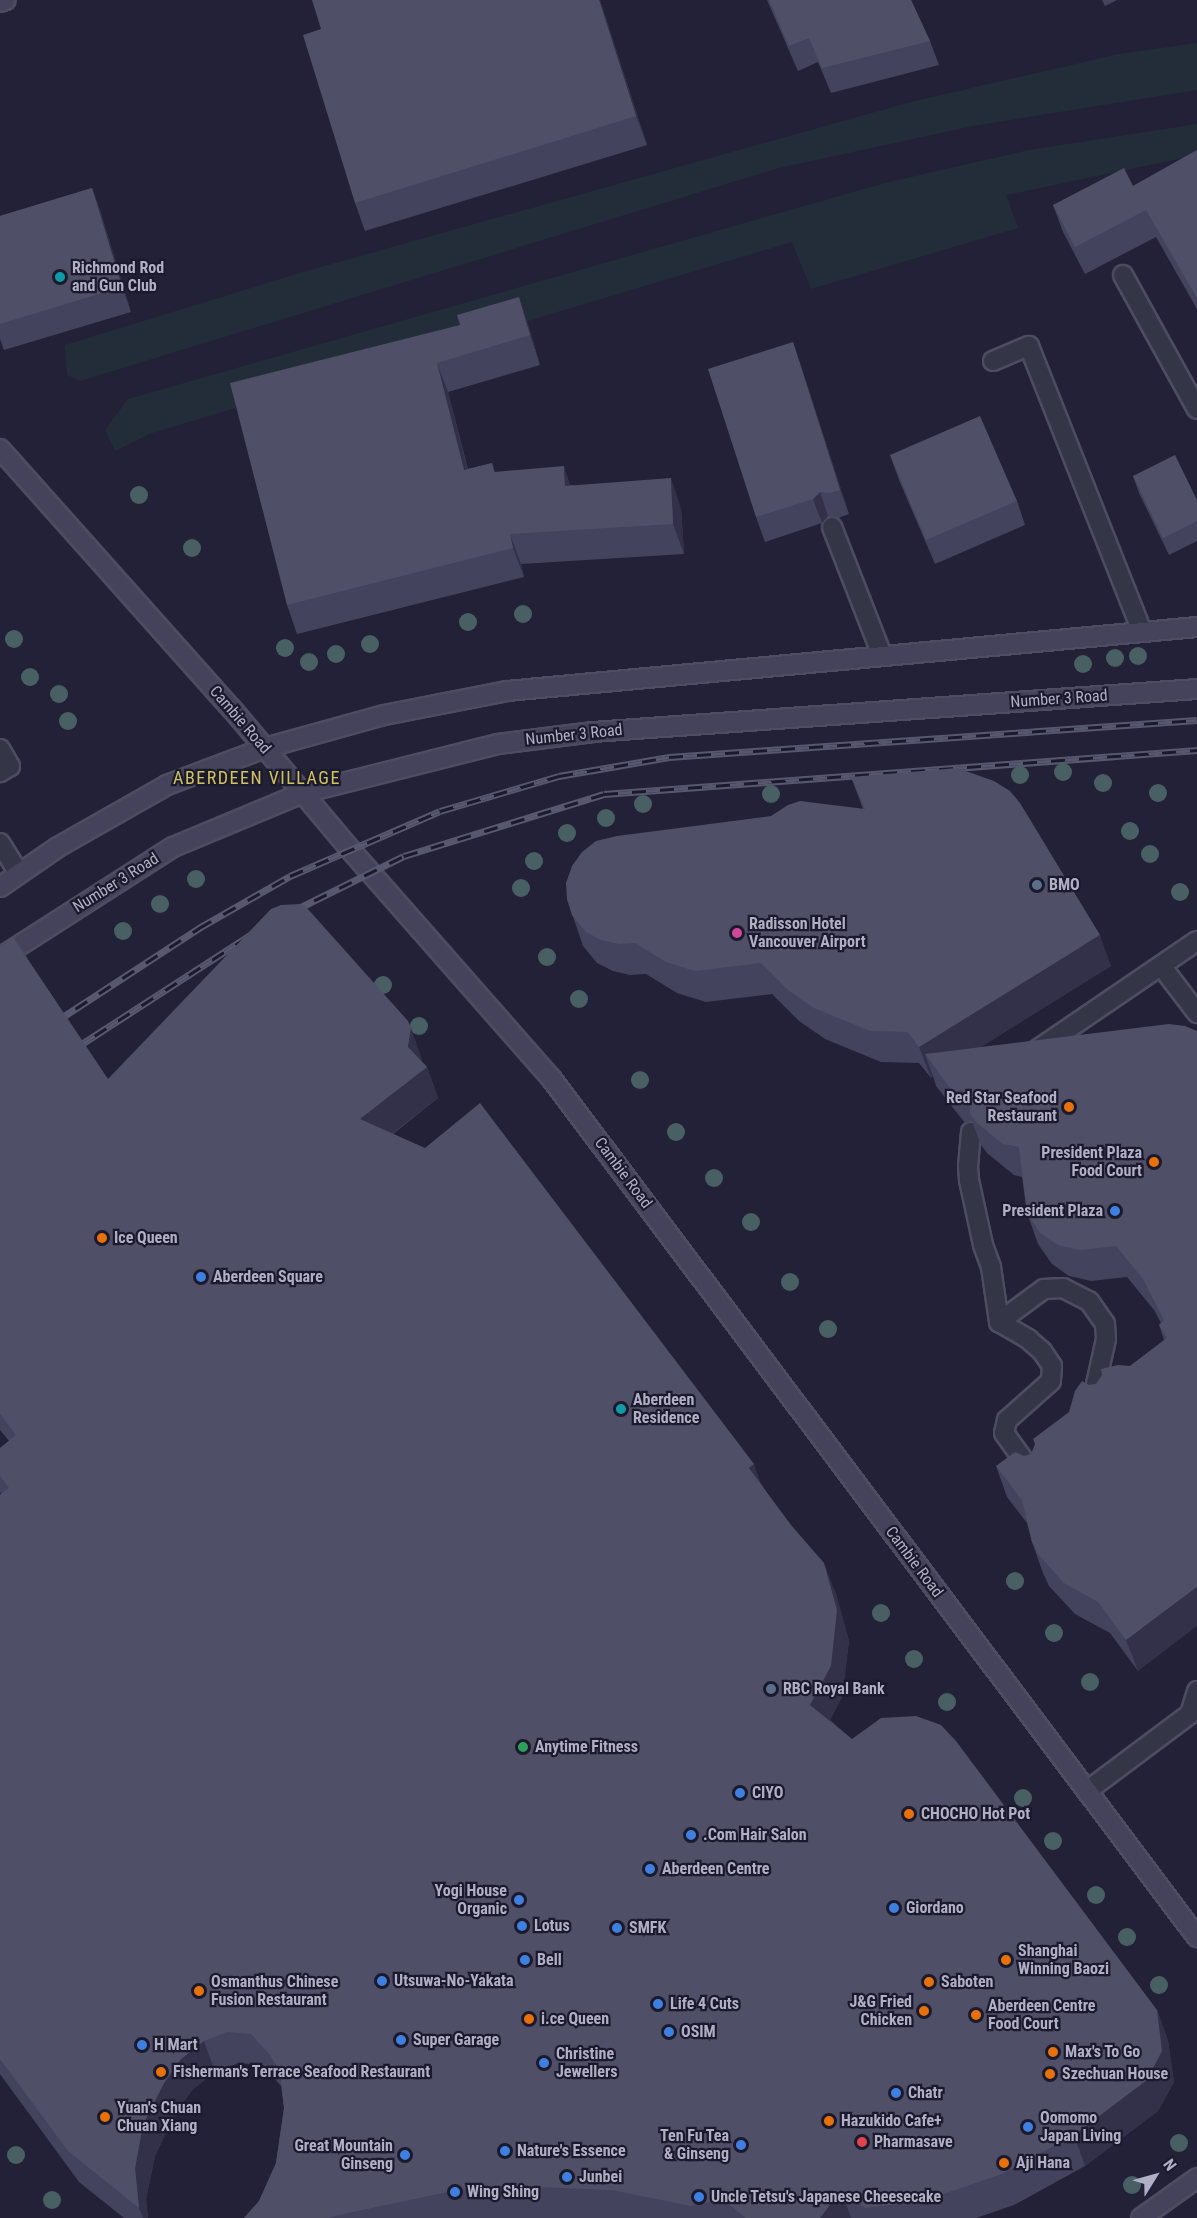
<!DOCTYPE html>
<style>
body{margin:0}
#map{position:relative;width:1197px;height:2218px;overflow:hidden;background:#222138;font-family:"Roboto Condensed",sans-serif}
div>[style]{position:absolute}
.green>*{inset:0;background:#232d39}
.roads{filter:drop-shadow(2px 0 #4d4c60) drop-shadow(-2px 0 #4d4c60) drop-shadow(0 2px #4d4c60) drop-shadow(0 -2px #4d4c60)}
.lane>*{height:18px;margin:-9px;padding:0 9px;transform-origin:9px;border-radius:9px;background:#353548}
.secondary>*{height:18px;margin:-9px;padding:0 9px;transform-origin:9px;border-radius:9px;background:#44435b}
.rail>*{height:7px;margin-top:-3.5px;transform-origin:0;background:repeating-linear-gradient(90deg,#1b1a2d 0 14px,#57576f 0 28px);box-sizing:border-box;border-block:2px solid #57576f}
.trees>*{width:18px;height:18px;margin:-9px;border-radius:50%;background:#486063}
.wall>*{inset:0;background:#44435d}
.shaded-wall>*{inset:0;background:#323149}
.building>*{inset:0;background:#504f68}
.dots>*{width:16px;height:16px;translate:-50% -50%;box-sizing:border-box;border:3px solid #1b1a2d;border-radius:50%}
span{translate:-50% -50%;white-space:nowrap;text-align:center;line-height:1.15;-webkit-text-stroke:4.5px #1b1a2d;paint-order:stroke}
.poi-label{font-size:16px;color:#b0afc5;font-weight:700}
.left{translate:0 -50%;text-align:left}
.right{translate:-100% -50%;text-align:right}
.street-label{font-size:16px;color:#b0afc5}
.neighbourhood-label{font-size:18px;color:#d0c25f;letter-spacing:1.5px}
.north{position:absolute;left:1125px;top:2146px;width:60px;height:60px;-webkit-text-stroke:4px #1b1a2d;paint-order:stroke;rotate:53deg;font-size:16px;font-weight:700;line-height:24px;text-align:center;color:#b0afc5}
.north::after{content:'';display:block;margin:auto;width:21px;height:27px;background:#b0afc5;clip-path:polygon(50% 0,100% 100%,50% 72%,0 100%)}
</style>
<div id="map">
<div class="green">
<div style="clip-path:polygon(1197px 43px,1197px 90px,973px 126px,779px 168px,80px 381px,67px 375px,65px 345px,303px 272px,911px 102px,1119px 54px)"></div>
<div style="clip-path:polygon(1197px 124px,1197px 155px,1006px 195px,1018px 228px,811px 289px,792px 242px,149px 434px,115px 451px,105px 430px,128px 399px,885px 183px,1029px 150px)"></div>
</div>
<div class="roads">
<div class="lane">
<div style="left:1123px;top:275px;width:153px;rotate:61.1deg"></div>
<div style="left:993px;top:361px;width:39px;rotate:-23deg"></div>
<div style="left:1029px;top:346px;width:307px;rotate:68.4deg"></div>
<div style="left:832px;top:527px;width:137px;rotate:68.7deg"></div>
<div style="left:0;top:749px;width:20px;rotate:60deg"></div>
<div style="left:10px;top:766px;width:12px;rotate:149deg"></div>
<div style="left:0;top:843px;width:36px;rotate:58deg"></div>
<div style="left:1162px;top:967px;width:58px;rotate:52.7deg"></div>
<div style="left:1034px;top:1052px;width:197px;rotate:-34.3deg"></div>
<div style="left:971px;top:1132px;width:34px;rotate:95deg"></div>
<div style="left:968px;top:1166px;width:14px;rotate:86deg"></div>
<div style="left:969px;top:1180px;width:66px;rotate:77.8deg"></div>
<div style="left:983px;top:1245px;width:23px;rotate:70deg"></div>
<div style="left:991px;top:1267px;width:56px;rotate:81.7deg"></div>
<div style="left:999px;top:1322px;width:56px;rotate:-36.3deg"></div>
<div style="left:1044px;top:1289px;width:19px;rotate:-3deg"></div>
<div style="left:1063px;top:1288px;width:29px;rotate:27deg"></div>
<div style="left:1089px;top:1301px;width:28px;rotate:55deg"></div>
<div style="left:1105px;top:1324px;width:15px;rotate:86deg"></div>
<div style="left:1106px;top:1339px;width:46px;rotate:102.5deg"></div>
<div style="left:1096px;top:1384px;width:11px;rotate:85deg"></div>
<div style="left:1097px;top:1395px;width:11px;rotate:63deg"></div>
<div style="left:999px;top:1322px;width:34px;rotate:30deg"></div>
<div style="left:1028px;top:1339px;width:18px;rotate:41deg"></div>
<div style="left:1042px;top:1351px;width:18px;rotate:56deg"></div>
<div style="left:1052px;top:1366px;width:15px;rotate:94deg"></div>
<div style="left:1051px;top:1381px;width:59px;rotate:138.4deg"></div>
<div style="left:1007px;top:1420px;width:13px;rotate:103deg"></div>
<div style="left:1004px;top:1433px;width:48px;rotate:54.3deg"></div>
<div style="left:1087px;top:1791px;width:129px;rotate:-36.8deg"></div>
<div style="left:1190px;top:1714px;width:24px;rotate:-73deg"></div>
</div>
<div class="secondary">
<div style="left:0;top:2px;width:6px;rotate:-18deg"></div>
<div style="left:0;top:449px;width:348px;rotate:48.3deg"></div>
<div style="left:232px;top:709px;width:191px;rotate:49.9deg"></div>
<div style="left:355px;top:855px;width:297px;rotate:48.7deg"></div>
<div style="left:551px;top:1078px;width:1075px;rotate:53.06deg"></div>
<div style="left:0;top:887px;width:70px;rotate:-34.6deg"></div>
<div style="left:58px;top:847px;width:125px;rotate:-29.6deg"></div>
<div style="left:167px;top:785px;width:105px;rotate:-20.7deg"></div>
<div style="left:265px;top:748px;width:123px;rotate:-15.5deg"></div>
<div style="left:384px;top:715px;width:125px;rotate:-11deg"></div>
<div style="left:507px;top:691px;width:693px;rotate:-5.3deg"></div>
<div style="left:0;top:958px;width:206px;rotate:-32.7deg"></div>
<div style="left:173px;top:847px;width:141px;rotate:-22.6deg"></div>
<div style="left:303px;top:793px;width:201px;rotate:-14.1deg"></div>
<div style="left:498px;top:744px;width:96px;rotate:-7.2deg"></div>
<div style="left:593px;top:732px;width:606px;rotate:-4.07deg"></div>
<div style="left:1141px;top:2218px;width:69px;rotate:-35.5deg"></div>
</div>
</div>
<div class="rail">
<div style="left:289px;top:913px;width:128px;rotate:-26.4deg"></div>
<div style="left:404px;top:856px;width:209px;rotate:-17.2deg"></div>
<div style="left:604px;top:794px;width:595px;rotate:-4.24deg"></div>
<div style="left:52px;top:1024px;width:176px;rotate:-33.1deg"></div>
<div style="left:199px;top:928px;width:105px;rotate:-29.7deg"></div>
<div style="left:290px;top:876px;width:163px;rotate:-23.4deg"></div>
<div style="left:440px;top:811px;width:124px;rotate:-16.4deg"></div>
<div style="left:559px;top:776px;width:112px;rotate:-9.8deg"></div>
<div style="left:669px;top:757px;width:529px;rotate:-4.01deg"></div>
<div style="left:71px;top:1051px;width:216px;rotate:-32.9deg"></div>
</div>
<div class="trees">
<div style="left:139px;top:495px"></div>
<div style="left:192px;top:548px"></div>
<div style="left:523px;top:614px"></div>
<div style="left:468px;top:622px"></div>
<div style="left:14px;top:639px"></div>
<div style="left:370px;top:644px"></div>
<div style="left:285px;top:648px"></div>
<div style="left:336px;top:654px"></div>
<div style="left:1138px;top:656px"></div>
<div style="left:1115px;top:658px"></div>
<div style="left:309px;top:662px"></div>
<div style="left:1083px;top:664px"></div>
<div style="left:30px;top:677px"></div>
<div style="left:59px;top:694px"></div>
<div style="left:68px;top:721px"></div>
<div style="left:1063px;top:772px"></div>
<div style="left:1020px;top:775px"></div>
<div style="left:1103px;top:783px"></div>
<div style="left:1158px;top:793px"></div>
<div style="left:771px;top:794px"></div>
<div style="left:643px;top:804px"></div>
<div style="left:606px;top:818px"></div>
<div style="left:1130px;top:831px"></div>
<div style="left:567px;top:833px"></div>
<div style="left:1150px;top:854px"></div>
<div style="left:534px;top:861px"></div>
<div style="left:196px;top:879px"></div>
<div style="left:521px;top:888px"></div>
<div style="left:1180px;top:892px"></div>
<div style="left:160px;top:904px"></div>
<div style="left:123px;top:931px"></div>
<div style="left:547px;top:957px"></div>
<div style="left:383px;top:985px"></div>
<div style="left:579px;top:999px"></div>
<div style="left:419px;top:1026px"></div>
<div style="left:640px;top:1080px"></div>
<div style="left:676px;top:1132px"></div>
<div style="left:714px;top:1178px"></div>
<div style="left:751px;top:1222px"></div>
<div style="left:790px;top:1282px"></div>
<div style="left:828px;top:1329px"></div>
<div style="left:1015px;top:1581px"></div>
<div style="left:881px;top:1613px"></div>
<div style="left:1054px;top:1633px"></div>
<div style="left:914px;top:1659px"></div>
<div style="left:1090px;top:1682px"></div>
<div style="left:947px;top:1702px"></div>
<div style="left:1023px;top:1798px"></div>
<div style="left:1053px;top:1841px"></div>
<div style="left:1096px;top:1895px"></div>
<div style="left:1127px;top:1937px"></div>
<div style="left:1159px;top:1985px"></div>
<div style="left:1179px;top:2143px"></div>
<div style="left:16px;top:2155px"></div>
<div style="left:1132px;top:2185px"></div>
<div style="left:52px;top:2200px"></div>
</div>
<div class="wall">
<div style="clip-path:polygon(600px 0,647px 145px,365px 231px,355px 203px)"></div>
<div style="clip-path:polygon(767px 0,911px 0,930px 41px,939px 65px,831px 93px,818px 62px,798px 71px)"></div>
<div style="clip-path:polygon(1102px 0,1117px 0,1105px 6px)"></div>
<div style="clip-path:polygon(1197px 150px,1197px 309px,1156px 237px,1085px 274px,1063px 232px,1053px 205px,1133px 186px)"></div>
<div style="clip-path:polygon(92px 188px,101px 213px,131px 312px,4px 350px,0 339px,0 216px)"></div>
<div style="clip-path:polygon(460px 325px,529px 327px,540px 365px,448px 392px,468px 469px,492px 463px,495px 472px,571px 485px,681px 508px,684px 554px,521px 564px,524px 577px,297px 634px,287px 605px)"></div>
<div style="clip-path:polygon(793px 342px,801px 366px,849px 514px,838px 518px,828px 516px,822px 523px,765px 542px,756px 517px)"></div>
<div style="clip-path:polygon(890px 455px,1017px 501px,1025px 525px,935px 564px,899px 480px)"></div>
<div style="clip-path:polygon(1133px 476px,1197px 500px,1197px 541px,1169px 555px,1139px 493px)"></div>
<div style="clip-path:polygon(851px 777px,1111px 966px,979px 1048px,1197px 1031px,1138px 1671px,1110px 1633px,1075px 1614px,1049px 1586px,1043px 1573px,1032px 1542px,1027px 1523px,1007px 1497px,996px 1466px,1031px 1454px,1069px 1412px,1089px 1385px,1096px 1384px,1130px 1366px,1164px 1340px,1159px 1325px,1161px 1323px,1154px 1310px,1127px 1277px,1091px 1281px,1069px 1276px,1052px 1264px,1038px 1244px,1027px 1213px,1022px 1177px,1014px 1175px,987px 1153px,981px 1145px,972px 1121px,965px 1123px,936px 1086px,933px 1076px,931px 1078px,919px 1063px,881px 1062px,825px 1039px,799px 1021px,772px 994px,706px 1002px,677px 993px,646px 974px,630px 975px,613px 971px,597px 963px,583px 946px,567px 899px,863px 809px)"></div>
<div style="clip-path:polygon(0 946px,108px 1079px,422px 1059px,422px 1062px,427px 1067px,438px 1098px,393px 1134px,761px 1484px,836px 1594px,849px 1641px,842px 1697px,830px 1720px,1157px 2010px,1168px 2041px,1174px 2082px,1158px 2111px,1085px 2166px,1014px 2205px,976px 2218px,244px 2218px,259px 2201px,276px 2163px,284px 2108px,281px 2086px,263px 2065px,239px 2063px,215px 2072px,192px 2090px,175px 2114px,155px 2156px,146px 2199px,148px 2218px,124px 2218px,79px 2182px,0 2074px,0 1495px,1px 1493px,0 1492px,0 1448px,9px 1441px,0 1430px)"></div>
</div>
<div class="shaded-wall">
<div style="clip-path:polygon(599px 0,600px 0,647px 145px,636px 116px)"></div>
<div style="clip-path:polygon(92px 188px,101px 213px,131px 312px,122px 287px)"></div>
<div style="clip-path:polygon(519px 297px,529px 327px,540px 365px,530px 335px)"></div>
<div style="clip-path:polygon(793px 342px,801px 366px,849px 514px,840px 490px)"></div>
<div style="clip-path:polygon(437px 363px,448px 392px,475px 499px,464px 470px)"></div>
<div style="clip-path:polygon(564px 466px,574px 496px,565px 486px)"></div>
<div style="clip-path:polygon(671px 478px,681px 508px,684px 554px,673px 524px)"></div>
<div style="clip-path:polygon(820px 492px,828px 516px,822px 523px,813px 499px)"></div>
<div style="clip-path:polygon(510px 534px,521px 564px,524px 577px,513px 548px)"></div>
<div style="clip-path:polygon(1100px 935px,1111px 966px,939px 1073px,925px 1054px,933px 1076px,931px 1078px,919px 1047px)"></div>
<div style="clip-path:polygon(411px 1028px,422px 1059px,420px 1072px,427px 1067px,438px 1098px,371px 1150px,360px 1119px,408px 1047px)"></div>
<div style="clip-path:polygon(754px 1464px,765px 1495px,749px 1468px)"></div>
<div style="clip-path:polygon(824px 1563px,836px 1594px,849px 1641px,842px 1697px,822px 1736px,810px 1705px)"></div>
<div style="clip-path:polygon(1197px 1587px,1197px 1626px,1138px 1671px,1126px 1640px)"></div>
<div style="clip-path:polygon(1157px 2010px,1168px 2041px,1174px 2082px,1158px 2111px,1085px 2166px,1074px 2135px)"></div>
<div style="clip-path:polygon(204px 2041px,215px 2072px,192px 2090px,175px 2114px,155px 2156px,146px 2199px,148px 2218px,143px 2218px,139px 2208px,135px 2168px,143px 2125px,164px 2083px,181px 2059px)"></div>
<div style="clip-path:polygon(841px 2190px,851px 2218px,820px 2218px)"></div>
</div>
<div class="building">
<div style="clip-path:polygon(312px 0,599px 0,636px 116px,355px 203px,303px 35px,321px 29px)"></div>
<div style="clip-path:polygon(769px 0,911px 0,930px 41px,822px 68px,809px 38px,789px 46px)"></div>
<div style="clip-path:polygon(1197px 150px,1197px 298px,1146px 210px,1075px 247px,1053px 205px,1124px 168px,1133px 186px)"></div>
<div style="clip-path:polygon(92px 188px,122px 287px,0 324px,0 216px)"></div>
<div style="clip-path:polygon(519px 297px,530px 335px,437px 363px,464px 470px,492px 463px,494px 472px,564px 466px,565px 486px,671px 478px,673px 524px,510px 534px,513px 548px,287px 605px,230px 383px,460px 325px,457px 315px)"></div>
<div style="clip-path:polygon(793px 342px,840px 490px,830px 493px,820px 492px,813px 499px,756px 517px,708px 369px)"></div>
<div style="clip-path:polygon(980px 416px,1017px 501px,926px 540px,890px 455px)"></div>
<div style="clip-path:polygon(1175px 455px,1197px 500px,1197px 521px,1163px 538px,1133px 476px)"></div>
<div style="clip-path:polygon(957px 768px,994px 781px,1010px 791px,1020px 803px,1100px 935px,919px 1047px,908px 1032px,870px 1031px,814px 1008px,788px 990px,761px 963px,695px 971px,666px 962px,635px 943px,619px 944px,601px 940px,586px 932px,572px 915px,567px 899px,566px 883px,572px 866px,582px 852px,596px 841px,617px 836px,771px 816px,788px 805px,800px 801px,865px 809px,851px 777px)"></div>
<div style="clip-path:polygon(300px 904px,307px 908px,408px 1021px,411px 1028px,408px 1047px,427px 1067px,360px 1119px,425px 1148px,480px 1103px,754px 1464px,749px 1468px,791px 1525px,824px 1563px,837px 1610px,831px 1666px,810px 1705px,852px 1739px,881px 1718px,916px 1716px,941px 1725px,956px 1741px,1157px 2010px,1162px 2051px,1147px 2080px,1074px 2135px,1002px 2174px,923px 2201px,865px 2208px,841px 2190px,820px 2218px,746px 2218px,722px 2199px,691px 2206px,612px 2190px,536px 2187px,457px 2190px,348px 2213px,327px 2218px,244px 2218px,259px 2201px,276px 2163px,284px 2108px,280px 2072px,270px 2055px,251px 2034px,227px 2032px,204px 2041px,181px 2059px,164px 2083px,143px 2125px,135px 2168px,139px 2208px,68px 2151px,0 2059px,0 1495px,9px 1488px,0 1476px,0 1448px,16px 1435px,0 1414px,0 946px,13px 937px,108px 1079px,271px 909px,281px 905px)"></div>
<div style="clip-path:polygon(1169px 1024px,1185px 1026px,1197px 1031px,1197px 1587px,1126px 1640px,1098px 1602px,1064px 1583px,1038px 1554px,1032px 1542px,1022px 1500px,996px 1466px,1015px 1452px,1024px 1456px,1031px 1454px,1035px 1444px,1033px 1439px,1069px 1412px,1075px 1391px,1082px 1381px,1089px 1385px,1096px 1384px,1102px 1375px,1101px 1369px,1118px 1365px,1130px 1366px,1167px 1338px,1159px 1325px,1164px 1320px,1143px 1279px,1116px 1246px,1079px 1250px,1058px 1245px,1040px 1233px,1027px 1213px,1019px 1147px,1003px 1144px,976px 1122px,970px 1114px,970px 1096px,961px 1090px,953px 1092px,925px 1054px)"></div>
</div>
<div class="dots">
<div style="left:60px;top:277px;background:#0f9aa8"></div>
<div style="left:1037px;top:885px;background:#5c6f8a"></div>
<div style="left:737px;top:933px;background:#d1479c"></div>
<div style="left:1069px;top:1107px;background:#e8710a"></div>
<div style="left:1154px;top:1162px;background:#e8710a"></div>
<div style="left:1115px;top:1211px;background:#3f7fe0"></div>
<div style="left:102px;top:1238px;background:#e8710a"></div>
<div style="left:201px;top:1277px;background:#3f7fe0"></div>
<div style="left:621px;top:1409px;background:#0f9aa8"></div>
<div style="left:771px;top:1689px;background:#5c6f8a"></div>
<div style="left:523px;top:1747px;background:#2e9e5b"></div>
<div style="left:740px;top:1793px;background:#3f7fe0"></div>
<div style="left:909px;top:1814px;background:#e8710a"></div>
<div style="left:691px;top:1835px;background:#3f7fe0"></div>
<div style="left:650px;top:1869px;background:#3f7fe0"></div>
<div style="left:519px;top:1900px;background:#3f7fe0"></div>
<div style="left:894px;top:1908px;background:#3f7fe0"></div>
<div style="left:522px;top:1926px;background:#3f7fe0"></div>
<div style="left:617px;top:1928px;background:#3f7fe0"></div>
<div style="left:525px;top:1960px;background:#3f7fe0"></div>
<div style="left:1006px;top:1960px;background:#e8710a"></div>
<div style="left:382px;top:1981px;background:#3f7fe0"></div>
<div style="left:929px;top:1982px;background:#e8710a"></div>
<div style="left:199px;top:1991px;background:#e8710a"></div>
<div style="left:658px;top:2004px;background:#3f7fe0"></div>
<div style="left:924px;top:2011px;background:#e8710a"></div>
<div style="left:976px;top:2015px;background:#e8710a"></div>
<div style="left:529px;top:2019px;background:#e8710a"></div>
<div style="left:669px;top:2032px;background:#3f7fe0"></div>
<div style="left:401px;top:2040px;background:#3f7fe0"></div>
<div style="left:142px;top:2045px;background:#3f7fe0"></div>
<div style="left:1053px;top:2052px;background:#e8710a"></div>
<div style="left:544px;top:2063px;background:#3f7fe0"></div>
<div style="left:161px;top:2072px;background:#e8710a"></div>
<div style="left:1050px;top:2074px;background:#e8710a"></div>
<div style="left:896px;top:2093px;background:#3f7fe0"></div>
<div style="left:105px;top:2117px;background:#e8710a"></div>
<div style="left:829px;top:2121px;background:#e8710a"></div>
<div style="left:1028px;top:2127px;background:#3f7fe0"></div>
<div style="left:862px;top:2142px;background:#e0444e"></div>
<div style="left:741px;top:2145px;background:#3f7fe0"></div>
<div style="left:505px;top:2151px;background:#3f7fe0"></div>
<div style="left:405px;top:2155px;background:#3f7fe0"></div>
<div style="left:1004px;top:2163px;background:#e8710a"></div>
<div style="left:567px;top:2177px;background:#3f7fe0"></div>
<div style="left:455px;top:2192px;background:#3f7fe0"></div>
<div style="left:699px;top:2197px;background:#3f7fe0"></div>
</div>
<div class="poi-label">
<span class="left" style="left:72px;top:277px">Richmond Rod<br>and Gun Club</span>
<span class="left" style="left:1049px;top:885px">BMO</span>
<span class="left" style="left:749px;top:933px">Radisson Hotel<br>Vancouver Airport</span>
<span class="right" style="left:1057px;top:1107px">Red Star Seafood<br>Restaurant</span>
<span class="right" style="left:1142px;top:1162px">President Plaza<br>Food Court</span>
<span class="right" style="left:1103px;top:1211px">President Plaza</span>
<span class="left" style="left:114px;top:1238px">Ice Queen</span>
<span class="left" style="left:213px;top:1277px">Aberdeen Square</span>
<span class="left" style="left:633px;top:1409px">Aberdeen<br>Residence</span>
<span class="left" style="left:783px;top:1689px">RBC Royal Bank</span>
<span class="left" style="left:535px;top:1747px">Anytime Fitness</span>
<span class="left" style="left:752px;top:1793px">CIYO</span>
<span class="left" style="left:921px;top:1814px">CHOCHO Hot Pot</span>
<span class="left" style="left:703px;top:1835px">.Com Hair Salon</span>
<span class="left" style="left:662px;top:1869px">Aberdeen Centre</span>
<span class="right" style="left:507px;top:1900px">Yogi House<br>Organic</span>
<span class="left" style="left:906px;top:1908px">Giordano</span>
<span class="left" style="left:534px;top:1926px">Lotus</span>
<span class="left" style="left:629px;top:1928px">SMFK</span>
<span class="left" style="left:1018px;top:1960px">Shanghai<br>Winning Baozi</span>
<span class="left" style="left:537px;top:1960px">Bell</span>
<span class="left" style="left:394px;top:1981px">Utsuwa-No-Yakata</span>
<span class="left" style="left:211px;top:1991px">Osmanthus Chinese<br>Fusion Restaurant</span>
<span class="left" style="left:941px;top:1982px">Saboten</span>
<span class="right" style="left:912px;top:2011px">J&amp;G Fried<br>Chicken</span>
<span class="left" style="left:670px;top:2004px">Life 4 Cuts</span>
<span class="left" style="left:988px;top:2015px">Aberdeen Centre<br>Food Court</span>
<span class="left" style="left:541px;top:2019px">i.ce Queen</span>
<span class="left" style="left:681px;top:2032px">OSIM</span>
<span class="left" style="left:413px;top:2040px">Super Garage</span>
<span class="left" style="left:154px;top:2045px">H Mart</span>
<span class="left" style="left:1065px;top:2052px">Max's To Go</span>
<span class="left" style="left:556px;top:2063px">Christine<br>Jewellers</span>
<span class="left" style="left:173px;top:2072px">Fisherman's Terrace Seafood Restaurant</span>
<span class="left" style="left:1062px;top:2074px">Szechuan House</span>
<span class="left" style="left:908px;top:2093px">Chatr</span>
<span class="left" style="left:117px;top:2117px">Yuan's Chuan<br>Chuan Xiang</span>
<span class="left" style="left:1040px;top:2127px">Oomomo<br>Japan Living</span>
<span class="left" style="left:841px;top:2121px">Hazukido Cafe+</span>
<span class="right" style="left:729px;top:2145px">Ten Fu Tea<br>&amp; Ginseng</span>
<span class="left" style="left:874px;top:2142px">Pharmasave</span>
<span class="right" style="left:393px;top:2155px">Great Mountain<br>Ginseng</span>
<span class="left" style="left:517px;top:2151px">Nature's Essence</span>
<span class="left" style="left:1016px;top:2163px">Aji Hana</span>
<span class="left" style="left:579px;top:2177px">Junbei</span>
<span class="left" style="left:467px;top:2192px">Wing Shing</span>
<span class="left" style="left:711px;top:2197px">Uncle Tetsu's Japanese Cheesecake</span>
</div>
<div class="street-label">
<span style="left:1059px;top:699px;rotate:-4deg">Number 3 Road</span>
<span style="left:240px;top:720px;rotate:49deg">Cambie Road</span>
<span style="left:574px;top:735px;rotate:-6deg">Number 3 Road</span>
<span style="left:116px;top:883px;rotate:-32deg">Number 3 Road</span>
<span style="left:623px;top:1173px;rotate:53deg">Cambie Road</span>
<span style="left:914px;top:1562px;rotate:53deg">Cambie Road</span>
</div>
<div class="neighbourhood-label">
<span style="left:257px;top:778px">ABERDEEN VILLAGE</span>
</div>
<div class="north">N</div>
</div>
